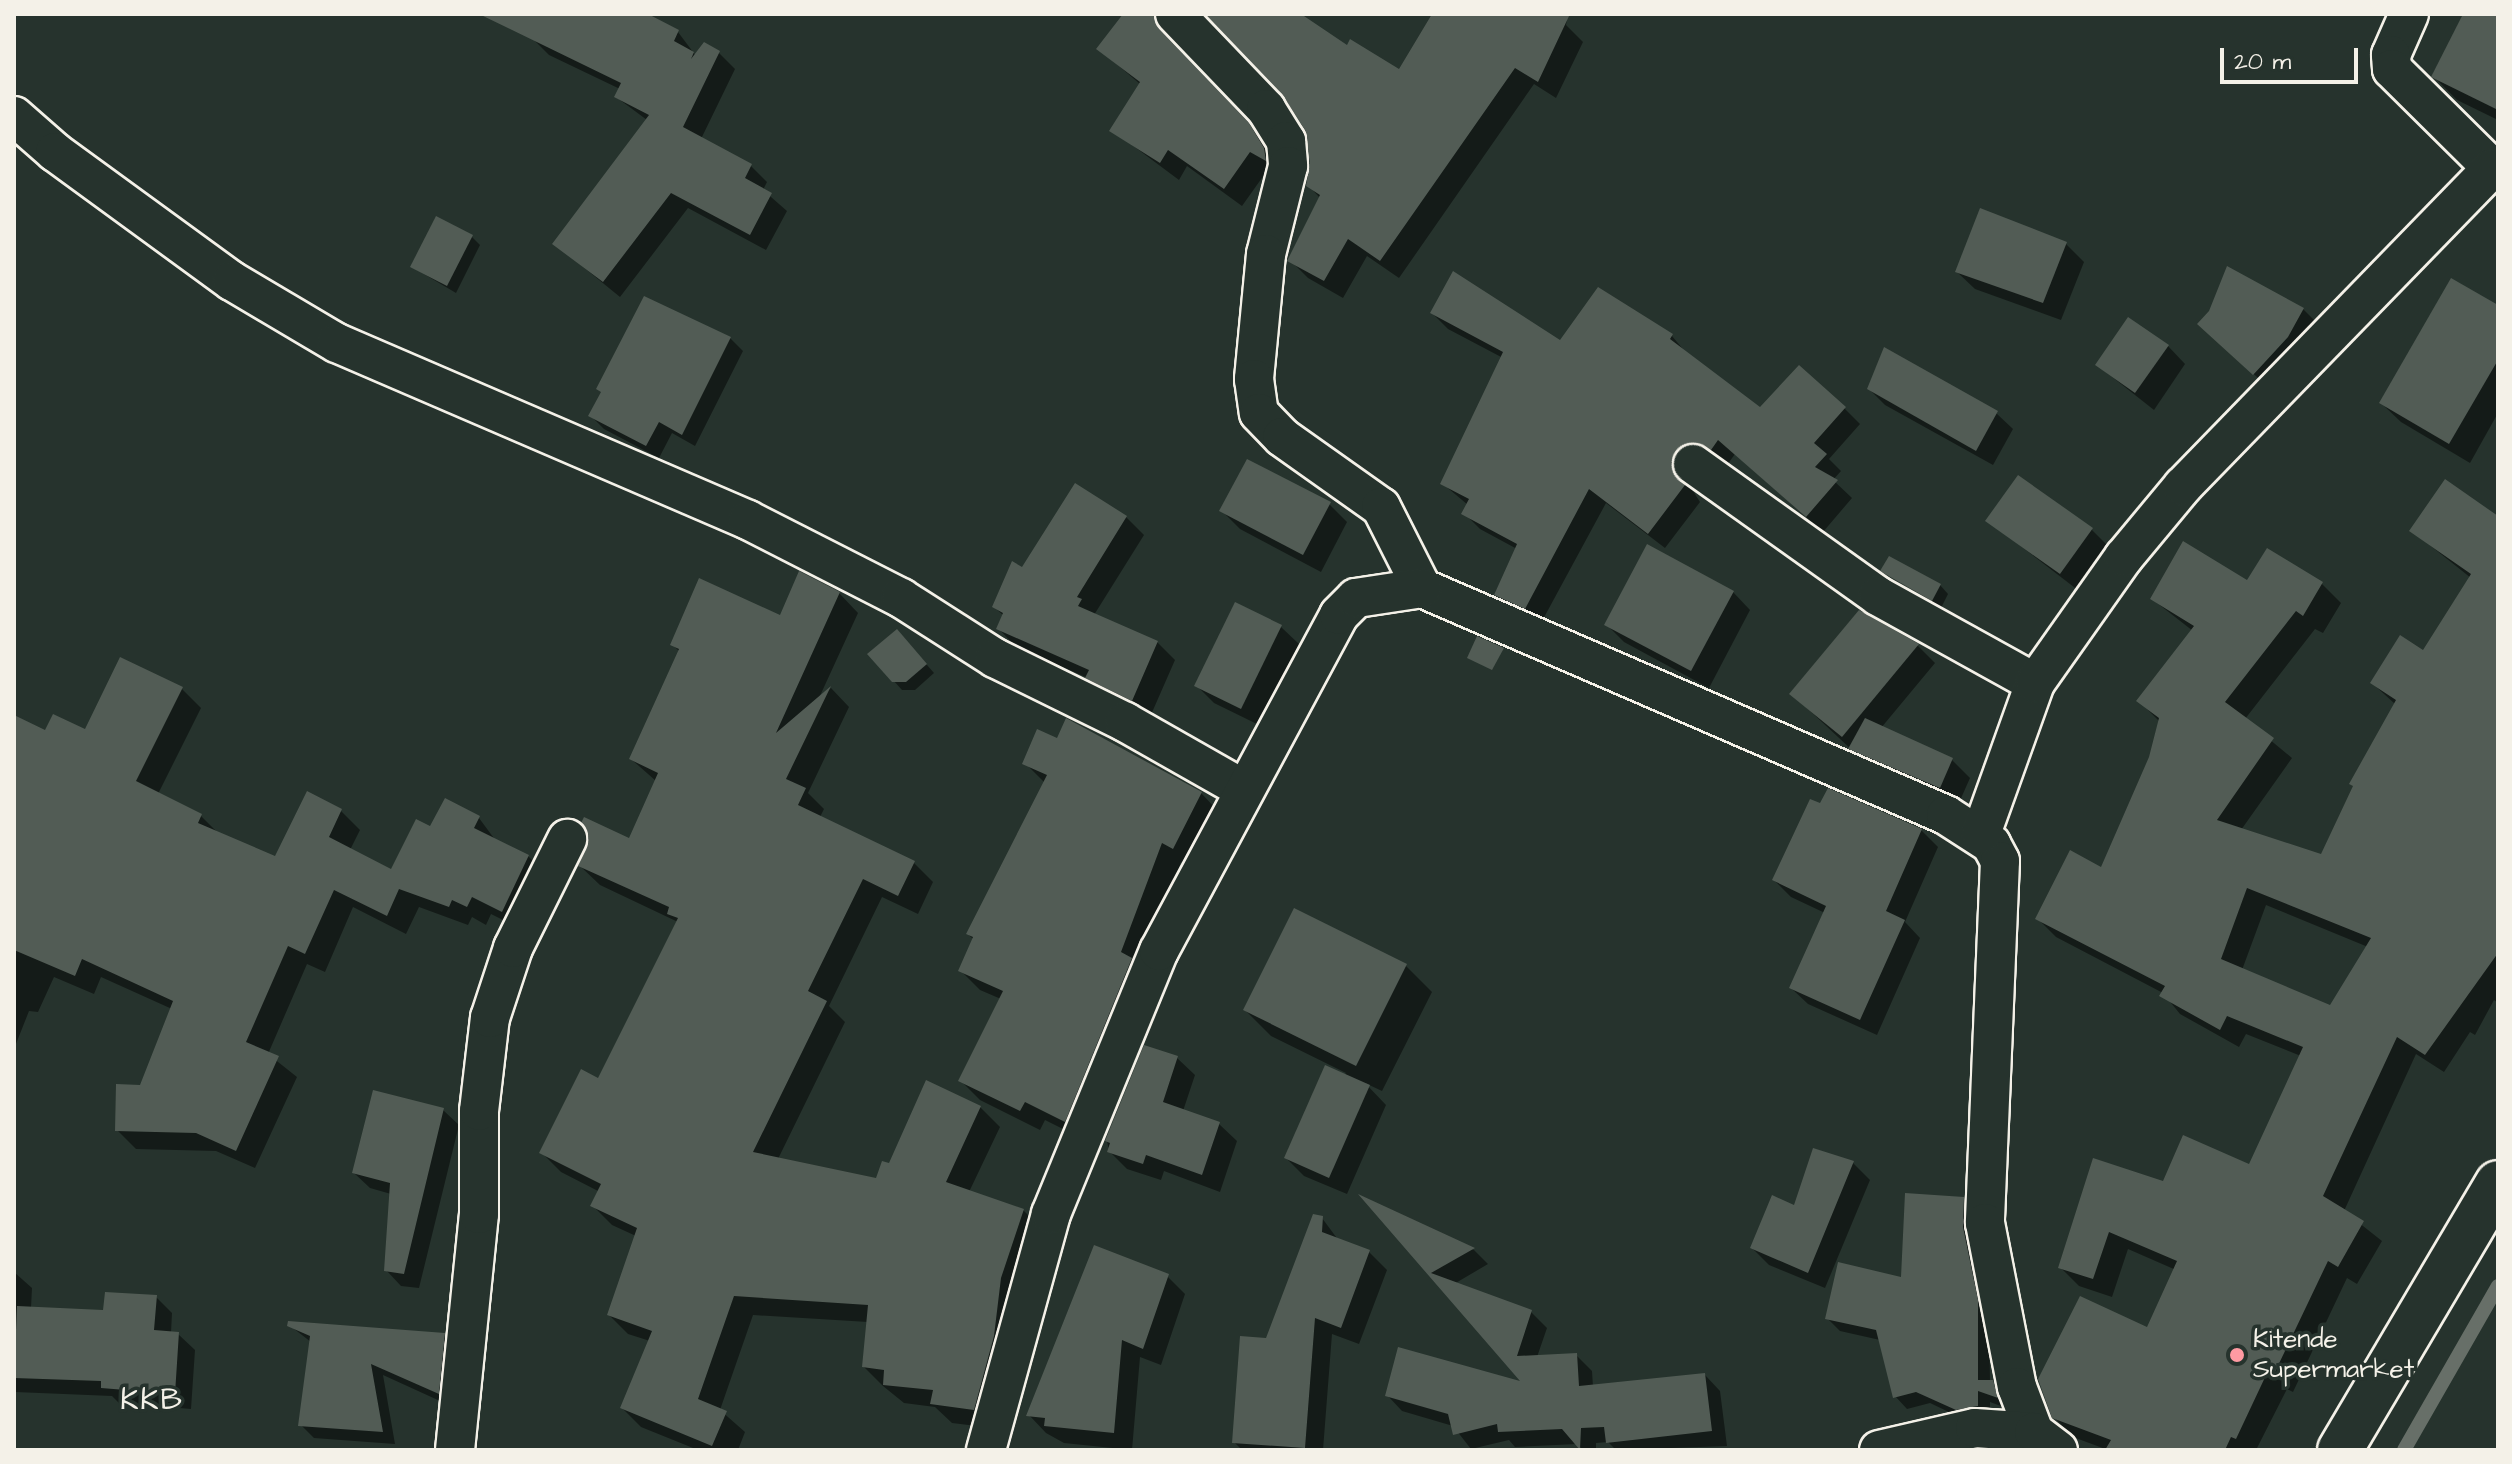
<!DOCTYPE html>
<style>
body{margin:0}
#map{position:relative;width:2512px;height:1464px;overflow:hidden;background:#26332d;font-family:"Architects Daughter",sans-serif}
div>[style]{position:absolute}
.shadow>*{inset:0;background:#0007}
.stream>*{height:14px;margin:-7px;padding:0 7px;transform-origin:7px;border-radius:7px;background:#676f68}
.building>*{inset:0;background:#525c55}
.roads{filter:drop-shadow(2px 0 #f4f1e8) drop-shadow(-2px 0 #f4f1e8) drop-shadow(0 2px #f4f1e8) drop-shadow(0 -2px #f4f1e8)}
.street>*{height:38px;margin:-19px;padding:0 19px;transform-origin:19px;border-radius:19px;background:#26332d}
.primary>*{height:44px;margin:-22px;padding:0 22px;transform-origin:22px;border-radius:22px;background:#26332d}
.dots>*{width:22px;height:22px;translate:-50% -50%;box-sizing:border-box;border:4px solid #26332d;border-radius:50%}
span{translate:-50% -50%;white-space:nowrap;text-align:center;line-height:1.15;-webkit-text-stroke:7px #26332d;paint-order:stroke}
.poi-label{font-size:26px;color:#f4f1e8}
.left{translate:0 -50%;text-align:left}
.quarter-label{font-size:30px;color:#f4f1e8;letter-spacing:2px}
.frame{position:absolute;inset:0;border:16px solid #f4f1e8;pointer-events:none}
.scale{position:absolute;left:2220px;top:48px;width:138px;height:36px;box-sizing:border-box;border:4px solid #f4f1e8;border-top:0;padding-left:10px;font-size:24px;line-height:28px;white-space:nowrap;color:#f4f1e8;-webkit-text-stroke:6px #26332d;paint-order:stroke}
</style>
<div id="map">
<div class="shadow">
<div style="clip-path:polygon(544px 14px,644px 14px,678px 32px,696px 56px,719px 53px,735px 69px,701px 139px,751px 166px,767px 182px,763px 190px,787px 211px,766px 250px,688px 208px,620px 297px,555px 244px,647px 120px,616px 97px,620px 89px,549px 55px,532px 38px)"></div>
<div style="clip-path:polygon(1125px 14px,1183px 14px,1171px 28px,1176px 49px,1266px 143px,1282px 168px,1269px 168px,1242px 206px,1187px 166px,1179px 180px,1112px 130px,1140px 84px,1099px 49px)"></div>
<div style="clip-path:polygon(1207px 14px,1298px 14px,1347px 48px,1400px 71px,1435px 14px,1568px 14px,1566px 25px,1583px 42px,1556px 98px,1534px 84px,1399px 278px,1367px 256px,1343px 298px,1308px 278px,1290px 260px,1320px 198px,1308px 185px,1312px 164px,1307px 129px,1283px 93px)"></div>
<div style="clip-path:polygon(2465px 14px,2498px 14px,2498px 120px,2457px 100px,2434px 77px)"></div>
<div style="clip-path:polygon(471px 236px,480px 245px,456px 293px,412px 267px)"></div>
<div style="clip-path:polygon(2066px 244px,2084px 262px,2061px 320px,1975px 289px,1957px 272px)"></div>
<div style="clip-path:polygon(1599px 290px,1672px 336px,1687px 354px,1760px 410px,1844px 408px,1860px 424px,1829px 459px,1841px 471px,1833px 480px,1852px 498px,1823px 532px,1735px 454px,1727px 465px,1701px 459px,1686px 480px,1700px 502px,1665px 548px,1606px 503px,1541px 623px,1513px 611px,1497px 595px,1517px 549px,1480px 529px,1464px 513px,1468px 505px,1443px 484px,1503px 358px,1448px 329px,1432px 313px,1560px 342px)"></div>
<div style="clip-path:polygon(2498px 307px,2498px 413px,2470px 463px,2401px 422px,2381px 403px)"></div>
<div style="clip-path:polygon(2303px 309px,2317px 323px,2268px 387px,2214px 338px)"></div>
<div style="clip-path:polygon(730px 338px,743px 351px,695px 446px,672px 433px,659px 458px,604px 429px,591px 416px)"></div>
<div style="clip-path:polygon(2168px 346px,2185px 364px,2154px 410px,2097px 365px)"></div>
<div style="clip-path:polygon(1869px 389px,1996px 413px,2013px 429px,1993px 465px,1885px 405px)"></div>
<div style="clip-path:polygon(1329px 504px,1347px 522px,1321px 572px,1240px 529px,1222px 511px)"></div>
<div style="clip-path:polygon(1126px 517px,1144px 535px,1094px 615px,1157px 642px,1175px 660px,1150px 717px,1105px 695px,1088px 678px,1016px 647px,999px 629px,1004px 616px,994px 607px,1023px 570px)"></div>
<div style="clip-path:polygon(evenodd,2498px 518px,2498px 1003px,2494px 1000px,2475px 1035px,2470px 1032px,2444px 1072px,2416px 1054px,2344px 1211px,2382px 1241px,2357px 1284px,2347px 1278px,2293px 1392px,2287px 1389px,2256px 1450px,2108px 1450px,2073px 1437px,2054px 1417px,2148px 1330px,2176px 1270px,2128px 1249px,2112px 1297px,2079px 1286px,2060px 1267px,2164px 1184px,2250px 1167px,2301px 1056px,2246px 1034px,2239px 1047px,2180px 1014px,2163px 993px,2056px 937px,2037px 918px,2102px 869px,2150px 758px,2160px 722px,2139px 701px,2193px 631px,2152px 599px,2248px 582px,2322px 584px,2341px 603px,2323px 633px,2315px 629px,2245px 719px,2292px 758px,2241px 830px,2322px 856px,2395px 704px,2372px 683px,2424px 652px,2471px 578px,2412px 531px,2498px 518px,2266px 905px,2368px 947px,2331px 1007px,2242px 970px,2266px 905px)"></div>
<div style="clip-path:polygon(1987px 520px,2091px 529px,2109px 547px,2079px 591px)"></div>
<div style="clip-path:polygon(1883px 570px,1940px 585px,1948px 594px,1941px 608px)"></div>
<div style="clip-path:polygon(1733px 592px,1750px 610px,1709px 688px,1624px 642px,1607px 625px)"></div>
<div style="clip-path:polygon(839px 593px,858px 613px,819px 698px,831px 688px,849px 707px,808px 793px,824px 809px,820px 817px,914px 863px,933px 882px,918px 914px,882px 897px,829px 1006px,845px 1022px,778px 1159px,878px 1180px,890px 1166px,980px 1107px,1000px 1127px,969px 1192px,1023px 1210px,1043px 1230px,993px 1428px,952px 1423px,935px 1407px,904px 1403px,883px 1386px,864px 1367px,868px 1322px,753px 1315px,720px 1410px,745px 1432px,738px 1450px,698px 1450px,641px 1427px,622px 1408px,650px 1341px,628px 1334px,609px 1315px,636px 1236px,612px 1225px,593px 1206px,600px 1192px,561px 1172px,541px 1152px,599px 1081px,678px 922px,600px 885px,580px 866px,630px 840px,656px 781px,631px 759px,680px 652px,672px 644px,781px 617px)"></div>
<div style="clip-path:polygon(1860px 612px,1918px 646px,1935px 663px,1881px 728px,1952px 760px,1970px 778px,1958px 805px,1869px 766px,1792px 694px)"></div>
<div style="clip-path:polygon(1281px 627px,1299px 644px,1259px 725px,1214px 703px,1197px 686px)"></div>
<div style="clip-path:polygon(905px 640px,934px 673px,915px 690px,902px 690px,893px 680px)"></div>
<div style="clip-path:polygon(182px 689px,201px 708px,158px 794px,201px 816px,219px 834px,275px 858px,307px 794px,341px 811px,360px 830px,350px 850px,392px 872px,431px 829px,479px 818px,496px 841px,528px 856px,547px 875px,521px 929px,491px 914px,486px 925px,472px 917px,468px 925px,419px 907px,406px 934px,353px 907px,325px 972px,307px 964px,268px 1054px,297px 1077px,255px 1168px,216px 1151px,136px 1149px,117px 1130px,141px 1087px,172px 1009px,101px 977px,94px 994px,54px 977px,38px 1012px,29px 1011px,14px 1049px,14px 717px,46px 733px,86px 732px)"></div>
<div style="clip-path:polygon(1025px 763px,1201px 793px,1220px 813px,1193px 867px,1181px 862px,1085px 1140px,1045px 1120px,1040px 1130px,980px 1100px,960px 1080px,1001px 999px,980px 990px,960px 970px,974px 940px,968px 934px,1045px 783px)"></div>
<div style="clip-path:polygon(1921px 830px,1938px 847px,1905px 922px,1920px 938px,1877px 1035px,1808px 1004px,1791px 988px,1825px 913px,1791px 897px,1774px 880px)"></div>
<div style="clip-path:polygon(1406px 966px,1432px 992px,1382px 1091px,1365px 1083px,1386px 1105px,1347px 1194px,1304px 1176px,1286px 1158px,1346px 1073px,1271px 1036px,1245px 1010px)"></div>
<div style="clip-path:polygon(1177px 1058px,1195px 1075px,1183px 1111px,1219px 1124px,1237px 1141px,1220px 1192px,1164px 1171px,1161px 1180px,1127px 1169px,1109px 1151px,1107px 1141px)"></div>
<div style="clip-path:polygon(443px 1110px,459px 1125px,419px 1288px,401px 1286px,386px 1270px,391px 1194px,370px 1188px,354px 1173px)"></div>
<div style="clip-path:polygon(1853px 1163px,1870px 1180px,1825px 1288px,1769px 1265px,1752px 1248px)"></div>
<div style="clip-path:polygon(1963px 1199px,1976px 1212px,1989px 1314px,1990px 1382px,2005px 1394px,2009px 1409px,1990px 1402px,1990px 1418px,1970px 1422px,1930px 1403px,1907px 1409px,1895px 1396px,1880px 1340px,1840px 1331px,1827px 1318px,1902px 1280px)"></div>
<div style="clip-path:polygon(1366px 1200px,1474px 1250px,1488px 1264px,1454px 1284px,1531px 1312px,1547px 1328px,1537px 1357px,1576px 1355px,1592px 1371px,1593px 1387px,1705px 1375px,1720px 1391px,1727px 1446px,1616px 1450px,1608px 1442px,1596px 1443px,1596px 1450px,1583px 1450px,1577px 1444px,1515px 1447px,1509px 1440px,1471px 1449px,1453px 1426px,1402px 1411px,1387px 1395px,1526px 1384px)"></div>
<div style="clip-path:polygon(1322px 1218px,1339px 1241px,1369px 1252px,1387px 1270px,1359px 1344px,1332px 1334px,1323px 1450px,1242px 1450px,1234px 1442px,1267px 1340px)"></div>
<div style="clip-path:polygon(14px 1272px,32px 1288px,31px 1308px,105px 1312px,156px 1297px,172px 1313px,171px 1333px,178px 1334px,195px 1350px,191px 1409px,119px 1403px,112px 1396px,15px 1392px,14px 1399px)"></div>
<div style="clip-path:polygon(1167px 1276px,1185px 1294px,1161px 1365px,1140px 1357px,1132px 1450px,1064px 1443px,1046px 1433px,1029px 1415px)"></div>
<div style="clip-path:polygon(289px 1325px,444px 1335px,457px 1348px,451px 1406px,383px 1375px,395px 1444px,314px 1438px,301px 1425px,311px 1342px)"></div>
</div>
<div class="stream">
<div style="left:2404px;top:1450px;width:189px;rotate:-60.2deg"></div>
</div>
<div class="building">
<div style="clip-path:polygon(479px 14px,648px 14px,679px 30px,674px 41px,694px 52px,691px 59px,704px 42px,720px 51px,683px 127px,752px 164px,745px 178px,772px 193px,750px 235px,671px 193px,603px 282px,552px 244px,649px 115px,614px 97px,621px 83px)"></div>
<div style="clip-path:polygon(1123px 14px,1154px 14px,1159px 29px,1249px 123px,1264px 148px,1266px 161px,1250px 152px,1224px 189px,1168px 150px,1160px 163px,1109px 131px,1140px 82px,1096px 49px)"></div>
<div style="clip-path:polygon(1205px 14px,1301px 14px,1347px 45px,1350px 39px,1399px 69px,1432px 14px,1570px 14px,1538px 82px,1515px 68px,1380px 261px,1348px 239px,1324px 281px,1287px 261px,1320px 195px,1306px 186px,1310px 164px,1305px 130px,1282px 94px)"></div>
<div style="clip-path:polygon(2463px 14px,2498px 14px,2498px 110px,2431px 77px)"></div>
<div style="clip-path:polygon(1980px 208px,2067px 242px,2043px 303px,1955px 272px)"></div>
<div style="clip-path:polygon(436px 216px,473px 235px,447px 286px,410px 267px)"></div>
<div style="clip-path:polygon(2227px 266px,2304px 308px,2288px 337px,2253px 375px,2197px 324px,2209px 311px)"></div>
<div style="clip-path:polygon(1453px 271px,1560px 340px,1598px 287px,1673px 334px,1670px 339px,1760px 407px,1799px 365px,1846px 407px,1814px 443px,1827px 454px,1815px 467px,1838px 480px,1806px 517px,1718px 440px,1711px 450px,1685px 444px,1671px 463px,1685px 485px,1648px 534px,1589px 489px,1525px 609px,1494px 595px,1517px 544px,1461px 514px,1469px 499px,1440px 484px,1503px 352px,1430px 313px)"></div>
<div style="clip-path:polygon(2451px 278px,2498px 305px,2498px 360px,2449px 444px,2379px 403px)"></div>
<div style="clip-path:polygon(644px 296px,731px 337px,682px 435px,659px 422px,646px 446px,588px 416px,601px 392px,596px 389px)"></div>
<div style="clip-path:polygon(2128px 317px,2169px 345px,2135px 393px,2095px 365px)"></div>
<div style="clip-path:polygon(1884px 347px,1998px 411px,1976px 451px,1867px 389px)"></div>
<div style="clip-path:polygon(1247px 459px,1331px 502px,1303px 555px,1219px 511px)"></div>
<div style="clip-path:polygon(2018px 475px,2093px 528px,2060px 574px,1985px 521px)"></div>
<div style="clip-path:polygon(evenodd,2445px 479px,2498px 516px,2498px 953px,2425px 1055px,2397px 1037px,2323px 1196px,2364px 1221px,2338px 1267px,2328px 1261px,2274px 1374px,2268px 1371px,2236px 1439px,2231px 1437px,2225px 1450px,2105px 1450px,2111px 1440px,2052px 1418px,2038px 1379px,2080px 1296px,2147px 1327px,2177px 1261px,2109px 1232px,2093px 1279px,2058px 1268px,2093px 1158px,2163px 1181px,2183px 1135px,2249px 1164px,2303px 1047px,2227px 1016px,2220px 1030px,2159px 996px,2165px 986px,2035px 919px,2070px 850px,2101px 867px,2149px 757px,2159px 718px,2136px 701px,2194px 626px,2150px 599px,2183px 541px,2247px 580px,2267px 548px,2323px 582px,2303px 616px,2296px 611px,2225px 702px,2274px 738px,2217px 820px,2321px 854px,2353px 786px,2349px 784px,2396px 700px,2370px 683px,2400px 635px,2423px 650px,2471px 574px,2409px 531px,2445px 479px,2247px 888px,2371px 938px,2330px 1005px,2221px 959px,2247px 888px)"></div>
<div style="clip-path:polygon(1075px 483px,1127px 516px,1077px 597px,1082px 599px,1078px 606px,1158px 641px,1132px 701px,1085px 678px,1089px 670px,996px 629px,1003px 613px,992px 607px,1012px 561px,1022px 567px)"></div>
<div style="clip-path:polygon(1647px 544px,1734px 591px,1691px 671px,1604px 625px)"></div>
<div style="clip-path:polygon(1889px 556px,1941px 584px,1932px 601px,1880px 571px)"></div>
<div style="clip-path:polygon(799px 571px,840px 592px,776px 733px,831px 686px,786px 779px,806px 788px,798px 805px,915px 861px,898px 896px,863px 879px,808px 991px,827px 1001px,753px 1152px,876px 1178px,882px 1161px,889px 1163px,926px 1080px,981px 1106px,946px 1182px,1024px 1209px,1001px 1278px,994px 1336px,974px 1410px,930px 1404px,933px 1390px,883px 1385px,884px 1370px,862px 1367px,868px 1305px,734px 1296px,698px 1399px,727px 1411px,712px 1446px,620px 1408px,652px 1331px,607px 1315px,637px 1228px,590px 1206px,601px 1184px,539px 1153px,581px 1069px,598px 1078px,678px 918px,667px 914px,669px 907px,578px 866px,589px 838px,581px 823px,584px 817px,629px 838px,658px 773px,629px 759px,679px 649px,670px 645px,699px 578px,780px 615px)"></div>
<div style="clip-path:polygon(1235px 602px,1282px 625px,1241px 709px,1194px 686px)"></div>
<div style="clip-path:polygon(1859px 610px,1919px 644px,1842px 737px,1789px 694px)"></div>
<div style="clip-path:polygon(897px 629px,927px 664px,906px 682px,892px 682px,867px 654px)"></div>
<div style="clip-path:polygon(1477px 636px,1504px 648px,1492px 670px,1467px 658px)"></div>
<div style="clip-path:polygon(120px 657px,183px 687px,136px 781px,202px 814px,198px 823px,275px 856px,307px 791px,342px 809px,329px 837px,391px 869px,416px 819px,430px 826px,445px 798px,480px 816px,474px 828px,529px 855px,502px 912px,472px 897px,467px 907px,452px 900px,449px 907px,399px 889px,387px 916px,334px 890px,305px 954px,288px 946px,246px 1042px,279px 1056px,236px 1151px,196px 1133px,115px 1131px,116px 1084px,140px 1085px,173px 1001px,82px 959px,75px 976px,14px 950px,14px 715px,45px 730px,53px 714px,85px 729px)"></div>
<div style="clip-path:polygon(1066px 718px,1202px 792px,1173px 849px,1162px 843px,1121px 952px,1132px 958px,1065px 1122px,1025px 1102px,1020px 1111px,958px 1081px,1003px 991px,958px 971px,973px 937px,966px 934px,1047px 775px,1022px 764px,1037px 729px,1057px 738px)"></div>
<div style="clip-path:polygon(1865px 718px,1953px 758px,1940px 788px,1848px 749px)"></div>
<div style="clip-path:polygon(1828px 788px,1922px 829px,1886px 911px,1905px 920px,1860px 1020px,1789px 988px,1826px 906px,1772px 880px,1810px 799px,1820px 803px)"></div>
<div style="clip-path:polygon(1294px 908px,1407px 964px,1356px 1066px,1243px 1010px)"></div>
<div style="clip-path:polygon(1144px 1045px,1178px 1056px,1163px 1102px,1220px 1122px,1202px 1175px,1146px 1155px,1143px 1164px,1107px 1152px,1110px 1143px,1105px 1141px)"></div>
<div style="clip-path:polygon(1325px 1065px,1370px 1085px,1329px 1178px,1284px 1158px)"></div>
<div style="clip-path:polygon(373px 1090px,444px 1108px,404px 1274px,384px 1271px,390px 1183px,352px 1173px)"></div>
<div style="clip-path:polygon(1813px 1148px,1854px 1161px,1808px 1273px,1750px 1248px,1772px 1195px,1794px 1205px)"></div>
<div style="clip-path:polygon(1905px 1193px,1964px 1197px,1963px 1227px,1978px 1300px,1978px 1380px,1993px 1380px,1998px 1398px,1978px 1391px,1978px 1406px,1956px 1410px,1916px 1392px,1893px 1398px,1876px 1330px,1825px 1319px,1838px 1262px,1901px 1277px)"></div>
<div style="clip-path:polygon(1358px 1194px,1475px 1248px,1431px 1273px,1532px 1310px,1517px 1356px,1577px 1353px,1579px 1386px,1705px 1373px,1712px 1431px,1606px 1443px,1604px 1427px,1581px 1428px,1580px 1450px,1562px 1429px,1498px 1432px,1497px 1424px,1453px 1435px,1448px 1414px,1385px 1396px,1398px 1347px,1520px 1381px)"></div>
<div style="clip-path:polygon(1313px 1214px,1323px 1216px,1322px 1232px,1370px 1250px,1341px 1328px,1315px 1318px,1305px 1448px,1232px 1443px,1240px 1336px,1266px 1338px)"></div>
<div style="clip-path:polygon(1094px 1245px,1169px 1274px,1143px 1349px,1122px 1340px,1114px 1433px,1044px 1426px,1045px 1418px,1026px 1416px)"></div>
<div style="clip-path:polygon(105px 1292px,157px 1295px,154px 1330px,179px 1332px,175px 1394px,101px 1388px,101px 1381px,14px 1378px,17px 1306px,103px 1310px)"></div>
<div style="clip-path:polygon(288px 1321px,445px 1333px,439px 1394px,371px 1364px,383px 1432px,298px 1426px,310px 1336px,287px 1326px)"></div>
</div>
<div class="roads">
<div class="street">
<div style="left:1175px;top:14px;width:132px;rotate:46.2deg"></div>
<div style="left:1266px;top:109px;width:38px;rotate:58deg"></div>
<div style="left:1286px;top:141px;width:25px;rotate:85deg"></div>
<div style="left:1288px;top:166px;width:91px;rotate:104deg"></div>
<div style="left:1266px;top:254px;width:126px;rotate:95.5deg"></div>
<div style="left:1254px;top:379px;width:34px;rotate:82deg"></div>
<div style="left:1259px;top:413px;width:33px;rotate:46deg"></div>
<div style="left:1282px;top:437px;width:121px;rotate:35.3deg"></div>
<div style="left:1381px;top:507px;width:91px;rotate:63.2deg"></div>
<div style="left:1422px;top:588px;width:571px;rotate:23.42deg"></div>
<div style="left:1946px;top:815px;width:54px;rotate:32.8deg"></div>
<div style="left:1991px;top:844px;width:19px;rotate:62deg"></div>
<div style="left:2000px;top:861px;width:362px;rotate:92.4deg"></div>
<div style="left:1985px;top:1223px;width:167px;rotate:79deg"></div>
<div style="left:2017px;top:1387px;width:48px;rotate:69.3deg"></div>
<div style="left:2409px;top:14px;width:45px;rotate:113.7deg"></div>
<div style="left:2391px;top:55px;width:14px;rotate:86deg"></div>
<div style="left:2392px;top:69px;width:141px;rotate:44.7deg"></div>
<div style="left:2492px;top:168px;width:6px;rotate:-9deg"></div>
<div style="left:14px;top:116px;width:55px;rotate:41.3deg"></div>
<div style="left:55px;top:152px;width:219px;rotate:36.1deg"></div>
<div style="left:232px;top:281px;width:122px;rotate:30.6deg"></div>
<div style="left:337px;top:343px;width:447px;rotate:23.3deg"></div>
<div style="left:748px;top:520px;width:172px;rotate:27deg"></div>
<div style="left:901px;top:598px;width:112px;rotate:32.6deg"></div>
<div style="left:995px;top:658px;width:145px;rotate:26.2deg"></div>
<div style="left:1125px;top:722px;width:136px;rotate:29.6deg"></div>
<div style="left:1693px;top:464px;width:227px;rotate:35.5deg"></div>
<div style="left:1878px;top:596px;width:179px;rotate:29deg"></div>
<div style="left:1981px;top:834px;width:160px;rotate:-70.3deg"></div>
<div style="left:2035px;top:683px;width:154px;rotate:-54.8deg"></div>
<div style="left:2124px;top:557px;width:92px;rotate:-50.3deg"></div>
<div style="left:2183px;top:486px;width:443px;rotate:-45.8deg"></div>
<div style="left:455px;top:1450px;width:237px;rotate:-84.2deg"></div>
<div style="left:479px;top:1214px;width:103px;rotate:-90deg"></div>
<div style="left:479px;top:1111px;width:94px;rotate:-83.3deg"></div>
<div style="left:490px;top:1018px;width:74px;rotate:-71.8deg"></div>
<div style="left:513px;top:948px;width:122px;rotate:-63.6deg"></div>
<div style="left:986px;top:1450px;width:245px;rotate:-74.6deg"></div>
<div style="left:1051px;top:1214px;width:284px;rotate:-67.7deg"></div>
<div style="left:1159px;top:951px;width:381px;rotate:-61.8deg"></div>
<div style="left:1339px;top:615px;width:24px;rotate:-45deg"></div>
<div style="left:1356px;top:598px;width:67px;rotate:-8.6deg"></div>
<div style="left:1879px;top:1450px;width:98px;rotate:-12.9deg"></div>
<div style="left:1975px;top:1428px;width:59px;rotate:3.9deg"></div>
<div style="left:2034px;top:1432px;width:30px;rotate:37deg"></div>
</div>
<div class="primary">
<div style="left:2340px;top:1450px;width:310px;rotate:-59.4deg"></div>
</div>
</div>
<div class="dots">
<div style="left:2237px;top:1355px;background:#ff9aa2"></div>
</div>
<div class="poi-label">
<span class="left" style="left:2253px;top:1355px">Kitende<br>Supermarket</span>
</div>
<div class="quarter-label">
<span style="left:152px;top:1400px">KKB</span>
</div>
<div class="frame"></div>
<div class="scale">20 m</div>
</div>
